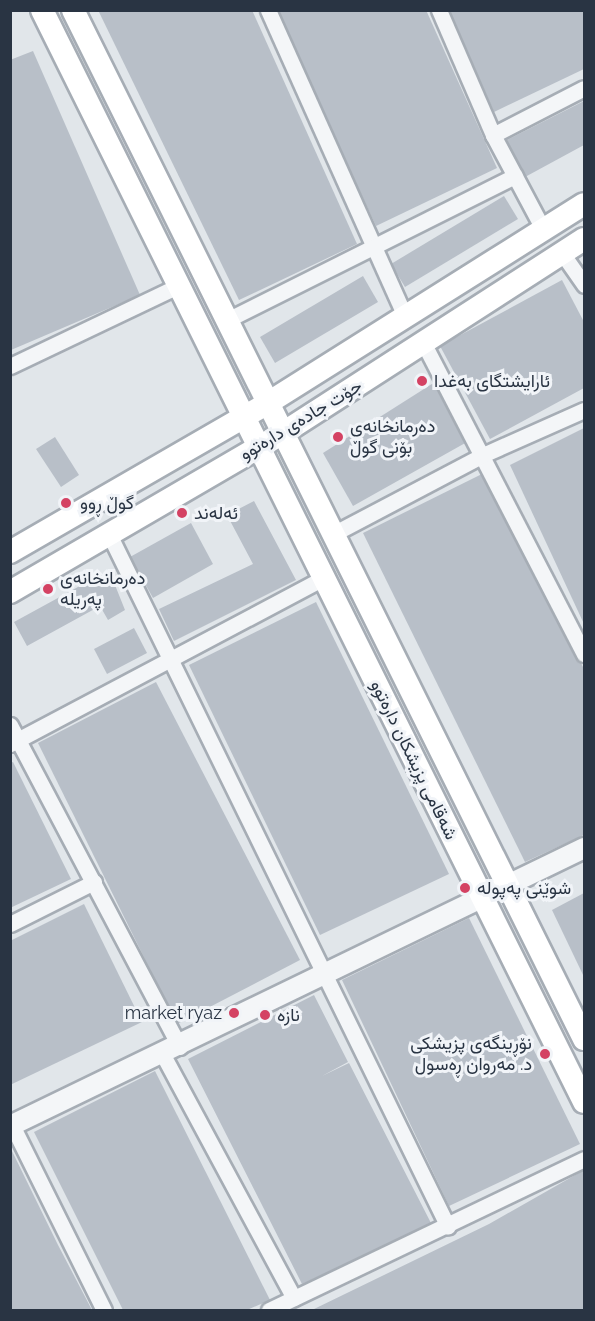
<!DOCTYPE html>
<meta charset="utf-8">
<style>
body{margin:0}
#map{position:relative;width:595px;height:1321px;overflow:hidden;background:#e1e6ea;font-family:Raleway,Vazirmatn,sans-serif}
div>[style]{position:absolute}
.building>*{inset:0;background:#b8bfc8}
.roads{filter:drop-shadow(2px 0 #a6adb5) drop-shadow(-2px 0 #a6adb5) drop-shadow(0 2px #a6adb5) drop-shadow(0 -2px #a6adb5)}
.minor>*{height:15px;margin:-7.5px;padding:0 7.5px;transform-origin:7.5px;border-radius:7.5px;background:#f4f6f8}
.tertiary>*{height:20px;margin:-10px;padding:0 10px;transform-origin:10px;border-radius:10px;background:#f4f6f8}
.secondary>*{height:22px;margin:-11px;padding:0 11px;transform-origin:11px;border-radius:11px;background:#fff}
.dots>*{width:16px;height:16px;translate:-50% -50%;box-sizing:border-box;border:3px solid #f1f4f8;border-radius:50%}
span{translate:-50% -50%;white-space:nowrap;text-align:center;line-height:1.15;-webkit-text-stroke:6px #f1f4f8;paint-order:stroke}
.poi-label{font-size:18px;color:#293443}
.left{translate:0 -50%;text-align:left}
.right{translate:-100% -50%;text-align:right}
.street-label{font-size:18px;color:#293443}
.frame{position:absolute;inset:0;border:12px solid #293443;pointer-events:none}
</style>
<div id="map">
<div class="building">
<div style="clip-path:polygon(98px 10px,252px 10px,357px 244px,239px 300px)"></div>
<div style="clip-path:polygon(275px 10px,426px 10px,497px 168px,376px 226px)"></div>
<div style="clip-path:polygon(449px 10px,584px 10px,584px 69px,494px 112px)"></div>
<div style="clip-path:polygon(33px 51px,140px 295px,11px 350px,10px 60px)"></div>
<div style="clip-path:polygon(584px 101px,584px 145px,525px 177px,507px 140px)"></div>
<div style="clip-path:polygon(504px 196px,518px 219px,405px 287px,391px 264px)"></div>
<div style="clip-path:polygon(363px 276px,378px 302px,275px 363px,260px 337px)"></div>
<div style="clip-path:polygon(562px 280px,584px 322px,584px 388px,490px 439px,440px 346px)"></div>
<div style="clip-path:polygon(435px 382px,467px 442px,353px 506px,323px 453px)"></div>
<div style="clip-path:polygon(584px 428px,584px 624px,510px 465px)"></div>
<div style="clip-path:polygon(55px 437px,79px 475px,61px 487px,36px 449px)"></div>
<div style="clip-path:polygon(486px 472px,584px 669px,584px 835px,525px 862px,363px 533px)"></div>
<div style="clip-path:polygon(254px 501px,296px 580px,174px 641px,159px 609px,253px 564px,227px 515px)"></div>
<div style="clip-path:polygon(191px 523px,213px 564px,153px 598px,130px 557px)"></div>
<div style="clip-path:polygon(109px 570px,125px 610px,108px 620px,100px 606px,27px 646px,14px 622px)"></div>
<div style="clip-path:polygon(316px 602px,449px 874px,320px 935px,189px 665px)"></div>
<div style="clip-path:polygon(134px 628px,147px 653px,107px 674px,94px 649px)"></div>
<div style="clip-path:polygon(156px 682px,300px 960px,177px 1024px,38px 743px)"></div>
<div style="clip-path:polygon(13px 762px,71px 879px,10px 908px,10px 763px)"></div>
<div style="clip-path:polygon(584px 893px,584px 977px,552px 910px)"></div>
<div style="clip-path:polygon(84px 904px,142px 1022px,10px 1085px,10px 941px)"></div>
<div style="clip-path:polygon(469px 918px,580px 1144px,449px 1206px,342px 980px)"></div>
<div style="clip-path:polygon(314px 995px,348px 1062px,322px 1076px,349px 1063px,432px 1225px,302px 1284px,188px 1059px)"></div>
<div style="clip-path:polygon(155px 1071px,270px 1300px,247px 1310px,123px 1310px,34px 1132px)"></div>
<div style="clip-path:polygon(10px 1147px,58px 1245px,92px 1310px,10px 1310px)"></div>
<div style="clip-path:polygon(584px 1170px,584px 1310px,312px 1310px,489px 1224px)"></div>
</div>
<div class="roads">
<div class="minor">
<div style="left:268px;top:10px;width:333px;rotate:65.9deg"></div>
<div style="left:439px;top:10px;width:136px;rotate:66.6deg"></div>
<div style="left:493px;top:135px;width:106px;rotate:62deg"></div>
<div style="left:493px;top:135px;width:102px;rotate:-27.3deg"></div>
<div style="left:562px;top:253px;width:39px;rotate:55deg"></div>
<div style="left:227px;top:320px;width:322px;rotate:-26.6deg"></div>
<div style="left:424px;top:344px;width:349px;rotate:62.7deg"></div>
<div style="left:10px;top:366px;width:186px;rotate:-25.5deg"></div>
<div style="left:109px;top:534px;width:771px;rotate:63.93deg"></div>
<div style="left:333px;top:534px;width:172px;rotate:-27.8deg"></div>
<div style="left:485px;top:454px;width:108px;rotate:-24deg"></div>
<div style="left:10px;top:725px;width:364px;rotate:62.2deg"></div>
<div style="left:10px;top:744px;width:357px;rotate:-27.9deg"></div>
<div style="left:10px;top:924px;width:94px;rotate:-26.6deg"></div>
<div style="left:163px;top:1055px;width:276px;rotate:61.7deg"></div>
<div style="left:12px;top:1125px;width:207px;rotate:63.6deg"></div>
<div style="left:269px;top:1310px;width:349px;rotate:-25.6deg"></div>
</div>
<div class="tertiary">
<div style="left:10px;top:1126px;width:638px;rotate:-25.84deg"></div>
</div>
<div class="secondary">
<div style="left:42px;top:10px;width:1219px;rotate:63.6deg"></div>
<div style="left:73px;top:10px;width:1149px;rotate:63.59deg"></div>
<div style="left:10px;top:552px;width:298px;rotate:-30deg"></div>
<div style="left:268px;top:403px;width:373px;rotate:-32.2deg"></div>
<div style="left:10px;top:592px;width:316px;rotate:-30.2deg"></div>
<div style="left:283px;top:433px;width:358px;rotate:-32.8deg"></div>
</div>
</div>
<div class="dots">
<div style="left:422px;top:381px;background:#d44263"></div>
<div style="left:338px;top:437px;background:#d44263"></div>
<div style="left:66px;top:503px;background:#d44263"></div>
<div style="left:182px;top:513px;background:#d44263"></div>
<div style="left:48px;top:589px;background:#d44263"></div>
<div style="left:465px;top:888px;background:#d44263"></div>
<div style="left:234px;top:1013px;background:#d44263"></div>
<div style="left:265px;top:1015px;background:#d44263"></div>
<div style="left:545px;top:1054px;background:#d44263"></div>
</div>
<div class="poi-label">
<span class="left" style="left:434px;top:381px">ئارایشتگای بەغدا</span>
<span class="left" style="left:350px;top:437px">دەرمانخانەی<br>بۆنی گوڵ</span>
<span class="left" style="left:80px;top:503px">گوڵ ڕوو</span>
<span class="left" style="left:194px;top:513px">ئەلەند</span>
<span class="left" style="left:60px;top:589px">دەرمانخانەی<br>پەریلە</span>
<span class="left" style="left:477px;top:888px">شوێنی پەپولە</span>
<span class="right" style="left:222px;top:1013px">market ryaz</span>
<span class="left" style="left:277px;top:1015px">نازە</span>
<span class="right" style="left:532px;top:1054px">نۆڕینگەی پزیشکی<br>د. مەروان ڕەسول</span>
</div>
<div class="street-label">
<span style="left:301px;top:420px;rotate:-31deg">جۆت جادەی دارەتوو</span>
<span style="left:414px;top:760px;rotate:64deg">شەقامی پزیشکان دارەتوو</span>
</div>
<div class="frame"></div>
</div>
